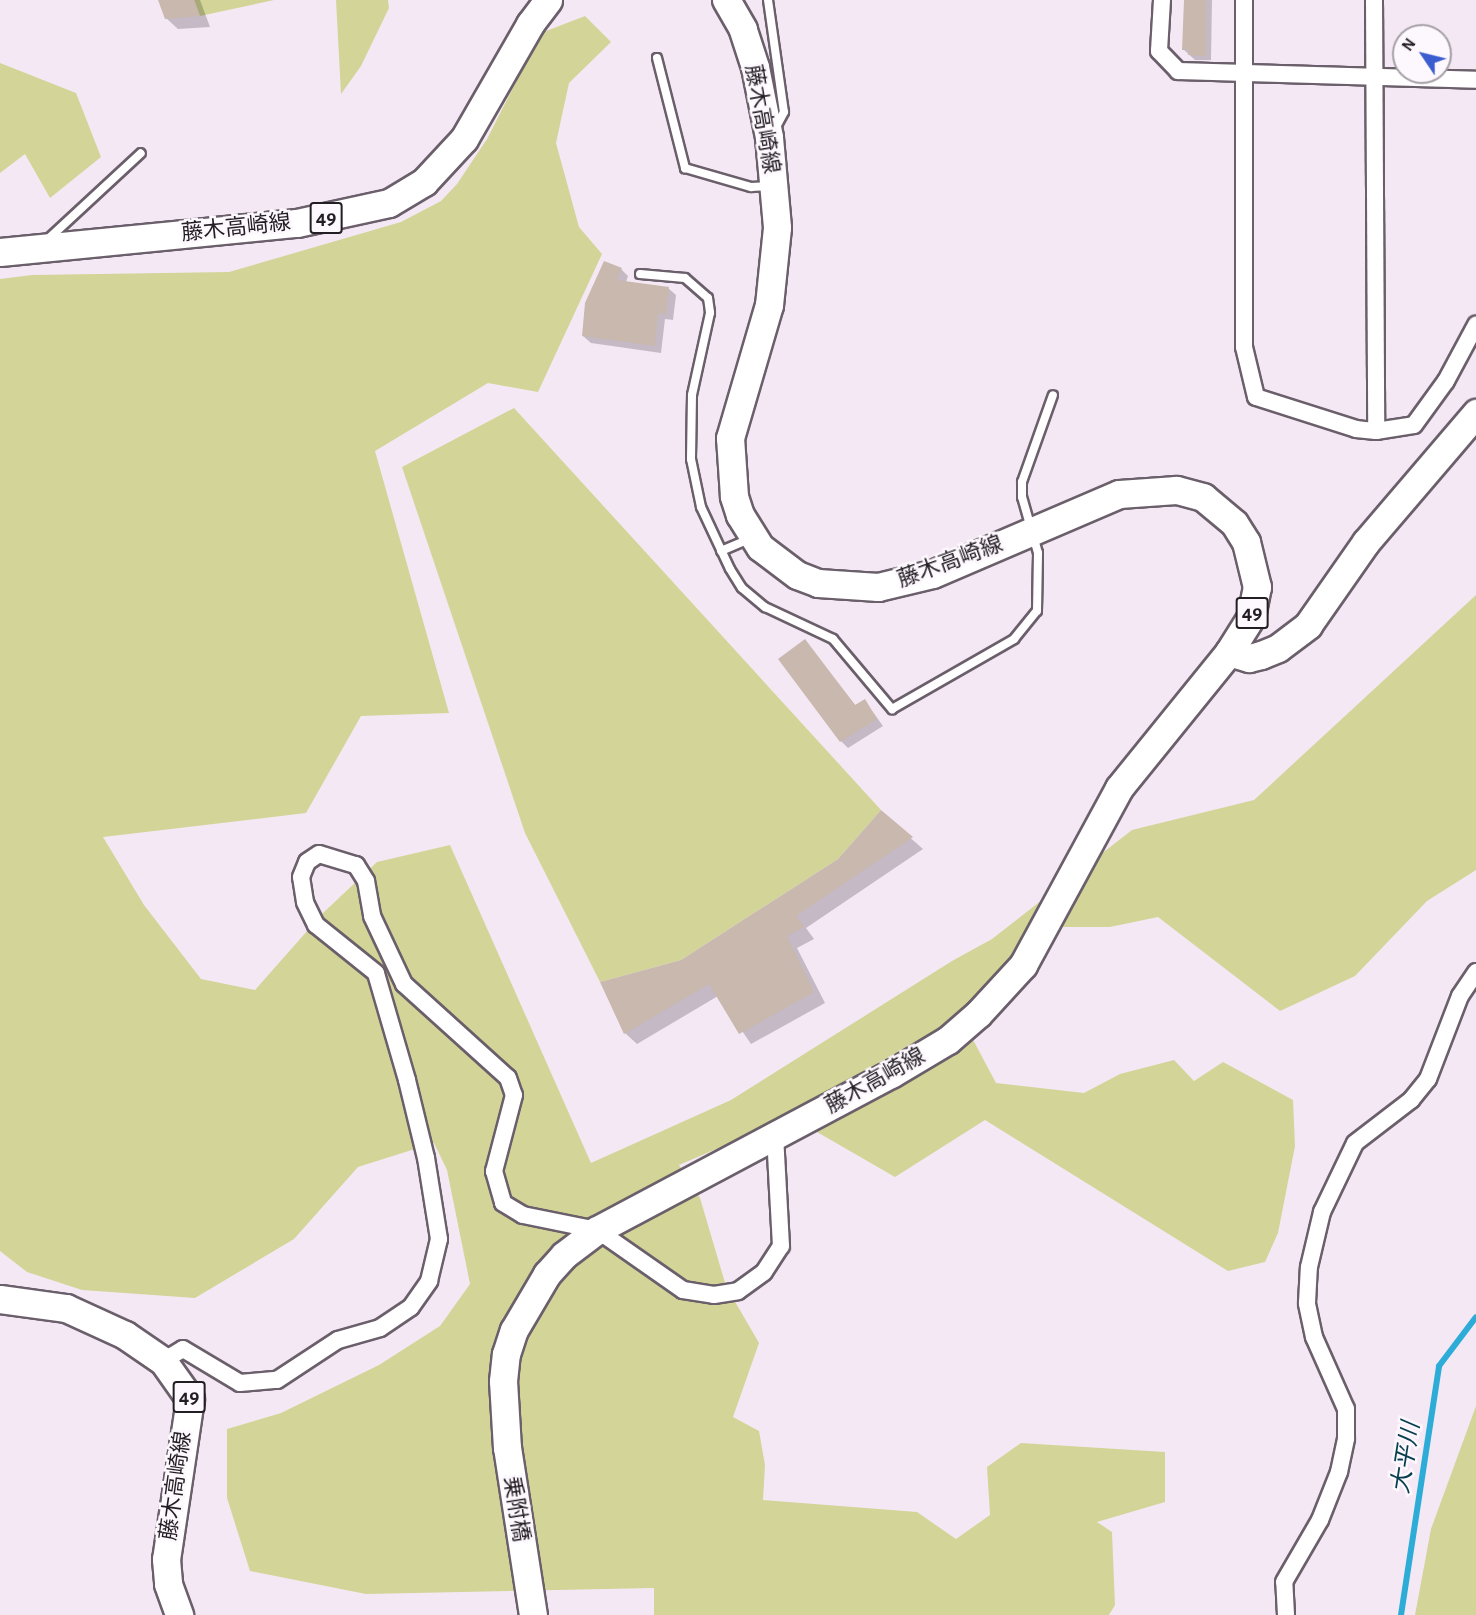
<!DOCTYPE html>
<meta charset="utf-8">
<style>
body{margin:0}
#map{position:relative;width:1476px;height:1615px;overflow:hidden;background:#f5e8f5;font-family:"Alegreya Sans","Noto Sans JP",sans-serif}
div>[style]{position:absolute}
.green>*{inset:0;background:#d2d597}
.shadow>*{inset:0;background:#0003}
.stream>*{height:6px;margin:-3px;padding:0 3px;transform-origin:3px;border-radius:3px;background:#2cacd7}
.building>*{inset:0;background:#c8b8ae}
.roads{filter:drop-shadow(2px 0 #6a5f6a) drop-shadow(-2px 0 #6a5f6a) drop-shadow(0 2px #6a5f6a) drop-shadow(0 -2px #6a5f6a)}
.lane>*{height:8px;margin:-4px;padding:0 4px;transform-origin:4px;border-radius:4px;background:#fff}
.street>*{height:16px;margin:-8px;padding:0 8px;transform-origin:8px;border-radius:8px;background:#fff}
.primary>*{height:27px;margin:-13.5px;padding:0 13.5px;transform-origin:13.5px;border-radius:13.5px;background:#fff}
span{translate:-50% -50%;white-space:nowrap;text-align:center;line-height:1.15;-webkit-text-stroke:5px #fdf8fd;paint-order:stroke}
.shield-label span{padding:2px 4px;background:#fdf8fd;border:2px solid;border-radius:4px;-webkit-text-stroke-width:0}
.shield-label{font-size:21px;color:#231e23;font-weight:700}
.street-label{font-size:22px;color:#231e23}
.water-label{font-size:24px;color:#063d4f;font-style:italic}
.north{position:absolute;left:1392px;top:24px;width:60px;height:60px;box-sizing:border-box;background:#fdf8fd;border:2px solid #a6a1a6;border-radius:50%;rotate:305deg;font-size:16px;font-weight:700;line-height:24px;text-align:center;color:#231e23}
.north::after{content:'';display:block;margin:auto;width:21px;height:27px;background:#3c5dcf;clip-path:polygon(50% 0,100% 100%,50% 72%,0 100%)}
</style>
<div id="map">
<div class="green">
<div style="clip-path:polygon(194px 0,274px 0,200px 16px)"></div>
<div style="clip-path:polygon(336px 0,388px 0,389px 8px,361px 66px,341px 94px)"></div>
<div style="clip-path:polygon(585px 16px,611px 42px,569px 83px,556px 143px,579px 227px,602px 254px,538px 392px,488px 383px,375px 451px,449px 713px,361px 716px,306px 813px,103px 837px,144px 905px,201px 979px,255px 990px,323px 913px,377px 862px,450px 845px,591px 1163px,731px 1100px,952px 961px,992px 939px,1132px 830px,1254px 800px,1476px 595px,1476px 870px,1427px 901px,1355px 976px,1280px 1011px,1158px 917px,1110px 927px,1036px 927px,1010px 965px,962px 1019px,996px 1083px,1084px 1093px,1120px 1074px,1174px 1060px,1194px 1081px,1223px 1062px,1293px 1100px,1295px 1146px,1278px 1233px,1265px 1262px,1228px 1271px,985px 1120px,895px 1177px,791px 1117px,679px 1165px,700px 1198px,726px 1286px,759px 1343px,733px 1417px,759px 1431px,765px 1465px,763px 1500px,917px 1512px,956px 1539px,990px 1515px,987px 1467px,1021px 1443px,1165px 1452px,1165px 1502px,1097px 1522px,1112px 1532px,1115px 1605px,1109px 1615px,654px 1615px,654px 1588px,366px 1594px,250px 1571px,227px 1498px,227px 1429px,281px 1413px,379px 1365px,440px 1326px,470px 1284px,447px 1170px,434px 1143px,358px 1167px,294px 1239px,195px 1298px,82px 1290px,27px 1272px,0 1251px,0 279px,32px 275px,229px 272px,401px 222px,441px 201px,457px 184px,487px 139px,541px 33px)"></div>
<div style="clip-path:polygon(0 63px,76px 93px,101px 157px,50px 198px,25px 154px,0 173px)"></div>
<div style="clip-path:polygon(514px 408px,881px 810px,838px 859px,681px 960px,600px 982px,525px 833px,402px 467px)"></div>
<div style="clip-path:polygon(1476px 1406px,1476px 1615px,1415px 1615px,1431px 1529px)"></div>
</div>
<div class="shadow">
<div style="clip-path:polygon(160px 0,200px 0,210px 27px,178px 29px,166px 18px)"></div>
<div style="clip-path:polygon(1186px 0,1212px 0,1211px 60px,1195px 60px,1184px 50px)"></div>
<div style="clip-path:polygon(621px 269px,628px 276px,626px 282px,668px 288px,676px 295px,673px 320px,665px 319px,661px 353px,591px 343px,583px 336px)"></div>
<div style="clip-path:polygon(805px 641px,856px 706px,865px 701px,883px 726px,848px 748px,841px 741px)"></div>
<div style="clip-path:polygon(881px 812px,923px 849px,806px 928px,814px 939px,797px 948px,825px 1003px,751px 1044px,718px 996px,637px 1044px,625px 1033px,681px 961px,839px 860px)"></div>
</div>
<div class="stream">
<div style="left:1401px;top:1615px;width:252px;rotate:-81.3deg"></div>
<div style="left:1439px;top:1366px;width:61px;rotate:-52.9deg"></div>
</div>
<div class="building">
<div style="clip-path:polygon(158px 0,194px 0,200px 16px,165px 19px)"></div>
<div style="clip-path:polygon(1184px 0,1206px 0,1206px 56px,1188px 55px,1189px 50px,1182px 50px)"></div>
<div style="clip-path:polygon(604px 261px,622px 268px,617px 280px,669px 287px,666px 314px,658px 313px,655px 346px,582px 336px,585px 303px)"></div>
<div style="clip-path:polygon(805px 639px,855px 705px,865px 699px,877px 719px,840px 742px,778px 659px)"></div>
<div style="clip-path:polygon(881px 810px,913px 837px,796px 916px,804px 927px,787px 936px,814px 992px,739px 1034px,709px 984px,624px 1034px,600px 982px,681px 960px,838px 859px)"></div>
</div>
<div class="roads">
<div class="lane">
<div style="left:768px;top:0;width:113px;rotate:81.9deg"></div>
<div style="left:784px;top:112px;width:24px;rotate:118deg"></div>
<div style="left:657px;top:58px;width:114px;rotate:75.7deg"></div>
<div style="left:685px;top:168px;width:69px;rotate:16.1deg"></div>
<div style="left:751px;top:187px;width:19px;rotate:-3deg"></div>
<div style="left:46px;top:241px;width:129px;rotate:-42.8deg"></div>
<div style="left:640px;top:274px;width:45px;rotate:5.1deg"></div>
<div style="left:685px;top:278px;width:30px;rotate:41deg"></div>
<div style="left:708px;top:298px;width:15px;rotate:82deg"></div>
<div style="left:710px;top:313px;width:84px;rotate:102.4deg"></div>
<div style="left:692px;top:395px;width:64px;rotate:90.9deg"></div>
<div style="left:691px;top:459px;width:49px;rotate:78.2deg"></div>
<div style="left:701px;top:507px;width:68px;rotate:64.9deg"></div>
<div style="left:730px;top:569px;width:22px;rotate:58deg"></div>
<div style="left:742px;top:588px;width:30px;rotate:40deg"></div>
<div style="left:765px;top:607px;width:75px;rotate:25.2deg"></div>
<div style="left:833px;top:639px;width:92px;rotate:49.9deg"></div>
<div style="left:892px;top:709px;width:141px;rotate:-29.8deg"></div>
<div style="left:1014px;top:639px;width:36px;rotate:-51deg"></div>
<div style="left:1037px;top:611px;width:58px;rotate:-89deg"></div>
<div style="left:1038px;top:553px;width:58px;rotate:-105.9deg"></div>
<div style="left:1022px;top:497px;width:15px;rotate:-90deg"></div>
<div style="left:1022px;top:482px;width:92px;rotate:-70.4deg"></div>
<div style="left:721px;top:551px;width:33px;rotate:-23deg"></div>
</div>
<div class="street">
<div style="left:1162px;top:0;width:51px;rotate:93.4deg"></div>
<div style="left:1159px;top:51px;width:28px;rotate:46deg"></div>
<div style="left:1178px;top:71px;width:298px;rotate:1.7deg"></div>
<div style="left:1244px;top:0;width:347px;rotate:90deg"></div>
<div style="left:1244px;top:347px;width:51px;rotate:76.5deg"></div>
<div style="left:1256px;top:397px;width:105px;rotate:17.7deg"></div>
<div style="left:1356px;top:429px;width:20px;rotate:6deg"></div>
<div style="left:1376px;top:431px;width:38px;rotate:-9deg"></div>
<div style="left:1414px;top:425px;width:54px;rotate:-54deg"></div>
<div style="left:1446px;top:381px;width:64px;rotate:-61.8deg"></div>
<div style="left:1374px;top:0;width:431px;rotate:89.7deg"></div>
<div style="left:163px;top:1361px;width:23px;rotate:-31deg"></div>
<div style="left:183px;top:1349px;width:66px;rotate:30.8deg"></div>
<div style="left:240px;top:1383px;width:37px;rotate:-5deg"></div>
<div style="left:277px;top:1380px;width:73px;rotate:-33.3deg"></div>
<div style="left:338px;top:1340px;width:44px;rotate:-15.9deg"></div>
<div style="left:380px;top:1328px;width:37px;rotate:-34deg"></div>
<div style="left:411px;top:1307px;width:32px;rotate:-55deg"></div>
<div style="left:429px;top:1281px;width:43px;rotate:-76.6deg"></div>
<div style="left:439px;top:1239px;width:82px;rotate:-99.1deg"></div>
<div style="left:426px;top:1158px;width:80px;rotate:-103.7deg"></div>
<div style="left:407px;top:1080px;width:111px;rotate:-106.2deg"></div>
<div style="left:376px;top:973px;width:77px;rotate:-141.3deg"></div>
<div style="left:316px;top:925px;width:25px;rotate:-116deg"></div>
<div style="left:305px;top:902px;width:25px;rotate:-99deg"></div>
<div style="left:301px;top:877px;width:16px;rotate:-68deg"></div>
<div style="left:307px;top:862px;width:14px;rotate:-34deg"></div>
<div style="left:319px;top:854px;width:39px;rotate:17deg"></div>
<div style="left:356px;top:865px;width:19px;rotate:58deg"></div>
<div style="left:366px;top:881px;width:36px;rotate:80deg"></div>
<div style="left:372px;top:916px;width:75px;rotate:64.8deg"></div>
<div style="left:404px;top:984px;width:140px;rotate:42.1deg"></div>
<div style="left:508px;top:1078px;width:18px;rotate:71deg"></div>
<div style="left:514px;top:1095px;width:79px;rotate:104.7deg"></div>
<div style="left:494px;top:1171px;width:33px;rotate:74deg"></div>
<div style="left:503px;top:1203px;width:23px;rotate:31deg"></div>
<div style="left:523px;top:1215px;width:76px;rotate:11.5deg"></div>
<div style="left:597px;top:1230px;width:105px;rotate:34.9deg"></div>
<div style="left:683px;top:1290px;width:31px;rotate:9deg"></div>
<div style="left:714px;top:1295px;width:24px;rotate:-9deg"></div>
<div style="left:738px;top:1291px;width:32px;rotate:-36deg"></div>
<div style="left:764px;top:1272px;width:31px;rotate:-57deg"></div>
<div style="left:781px;top:1246px;width:111px;rotate:-93.1deg"></div>
<div style="left:1286px;top:1615px;width:33px;rotate:-93deg"></div>
<div style="left:1284px;top:1582px;width:72px;rotate:-59.9deg"></div>
<div style="left:1320px;top:1520px;width:52px;rotate:-68.4deg"></div>
<div style="left:1339px;top:1472px;width:35px;rotate:-78deg"></div>
<div style="left:1346px;top:1438px;width:29px;rotate:-90deg"></div>
<div style="left:1346px;top:1409px;width:79px;rotate:-114deg"></div>
<div style="left:1314px;top:1337px;width:35px;rotate:-102deg"></div>
<div style="left:1307px;top:1303px;width:36px;rotate:-87deg"></div>
<div style="left:1309px;top:1267px;width:57px;rotate:-76.7deg"></div>
<div style="left:1322px;top:1212px;width:76px;rotate:-64.4deg"></div>
<div style="left:1355px;top:1143px;width:71px;rotate:-37.5deg"></div>
<div style="left:1411px;top:1100px;width:27px;rotate:-51deg"></div>
<div style="left:1428px;top:1079px;width:89px;rotate:-68.9deg"></div>
<div style="left:1460px;top:996px;width:29px;rotate:-56deg"></div>
</div>
<div class="primary">
<div style="left:0;top:252px;width:298px;rotate:-5.6deg"></div>
<div style="left:297px;top:223px;width:94px;rotate:-12.3deg"></div>
<div style="left:389px;top:203px;width:41px;rotate:-31deg"></div>
<div style="left:424px;top:182px;width:59px;rotate:-47.1deg"></div>
<div style="left:464px;top:139px;width:133px;rotate:-60.1deg"></div>
<div style="left:530px;top:24px;width:30px;rotate:-53deg"></div>
<div style="left:1229px;top:652px;width:21px;rotate:17deg"></div>
<div style="left:1249px;top:658px;width:12px;rotate:-14deg"></div>
<div style="left:1261px;top:655px;width:18px;rotate:-22deg"></div>
<div style="left:1278px;top:648px;width:38px;rotate:-37deg"></div>
<div style="left:1308px;top:625px;width:101px;rotate:-55.1deg"></div>
<div style="left:1366px;top:542px;width:170px;rotate:-49.5deg"></div>
<div style="left:0;top:1299px;width:67px;rotate:7.8deg"></div>
<div style="left:66px;top:1308px;width:65px;rotate:24.6deg"></div>
<div style="left:125px;top:1335px;width:46px;rotate:34.4deg"></div>
<div style="left:163px;top:1361px;width:47px;rotate:54.6deg"></div>
<div style="left:190px;top:1399px;width:162px;rotate:98.5deg"></div>
<div style="left:166px;top:1559px;width:25px;rotate:85deg"></div>
<div style="left:168px;top:1584px;width:33px;rotate:70deg"></div>
<div style="left:533px;top:1615px;width:169px;rotate:-98.8deg"></div>
<div style="left:507px;top:1448px;width:67px;rotate:-93.4deg"></div>
<div style="left:503px;top:1381px;width:27px;rotate:-84deg"></div>
<div style="left:506px;top:1354px;width:25px;rotate:-72deg"></div>
<div style="left:514px;top:1330px;width:65px;rotate:-59.5deg"></div>
<div style="left:547px;top:1274px;width:25px;rotate:-48deg"></div>
<div style="left:564px;top:1255px;width:41px;rotate:-37.1deg"></div>
<div style="left:597px;top:1230px;width:333px;rotate:-28deg"></div>
<div style="left:891px;top:1074px;width:66px;rotate:-30.8deg"></div>
<div style="left:948px;top:1040px;width:40px;rotate:-41deg"></div>
<div style="left:978px;top:1014px;width:67px;rotate:-47.4deg"></div>
<div style="left:1023px;top:965px;width:201px;rotate:-61.5deg"></div>
<div style="left:1119px;top:788px;width:175px;rotate:-51deg"></div>
<div style="left:1229px;top:652px;width:41px;rotate:-57.8deg"></div>
<div style="left:1251px;top:617px;width:31px;rotate:-79deg"></div>
<div style="left:1257px;top:587px;width:46px;rotate:-103.7deg"></div>
<div style="left:1246px;top:542px;width:22px;rotate:-122deg"></div>
<div style="left:1234px;top:523px;width:40px;rotate:-140deg"></div>
<div style="left:1203px;top:497px;width:28px;rotate:-165deg"></div>
<div style="left:1176px;top:490px;width:57px;rotate:176deg"></div>
<div style="left:1119px;top:494px;width:203px;rotate:156.8deg"></div>
<div style="left:932px;top:574px;width:56px;rotate:166.5deg"></div>
<div style="left:878px;top:587px;width:60px;rotate:-176.2deg"></div>
<div style="left:818px;top:583px;width:22px;rotate:-159deg"></div>
<div style="left:797px;top:575px;width:46px;rotate:-142.9deg"></div>
<div style="left:760px;top:547px;width:38px;rotate:-122deg"></div>
<div style="left:740px;top:515px;width:20px;rotate:-108deg"></div>
<div style="left:734px;top:496px;width:58px;rotate:-93.9deg"></div>
<div style="left:730px;top:438px;width:139px;rotate:-73.7deg"></div>
<div style="left:769px;top:305px;width:78px;rotate:-84.1deg"></div>
<div style="left:777px;top:227px;width:90px;rotate:-95.1deg"></div>
<div style="left:769px;top:137px;width:71px;rotate:-101.3deg"></div>
<div style="left:755px;top:67px;width:40px;rotate:-108deg"></div>
<div style="left:743px;top:29px;width:34px;rotate:-120deg"></div>
</div>
</div>
<div class="shield-label">
<span style="left:326px;top:218px">49</span>
<span style="left:1252px;top:613px">49</span>
<span style="left:189px;top:1397px">49</span>
</div>
<div class="street-label">
<span style="left:762px;top:119px;rotate:80deg">藤木高崎線</span>
<span style="left:236px;top:228px;rotate:-6deg">藤木高崎線</span>
<span style="left:950px;top:562px;rotate:-20deg">藤木高崎線</span>
<span style="left:875px;top:1081px;rotate:-29deg">藤木高崎線</span>
<span style="left:176px;top:1486px;rotate:-82deg">藤木高崎線</span>
<span style="left:516px;top:1509px;rotate:81deg">乗附橋</span>
</div>
<div class="water-label">
<span style="left:1407px;top:1458px;rotate:-81deg">大平川</span>
</div>
<div class="north">N</div>
</div>
